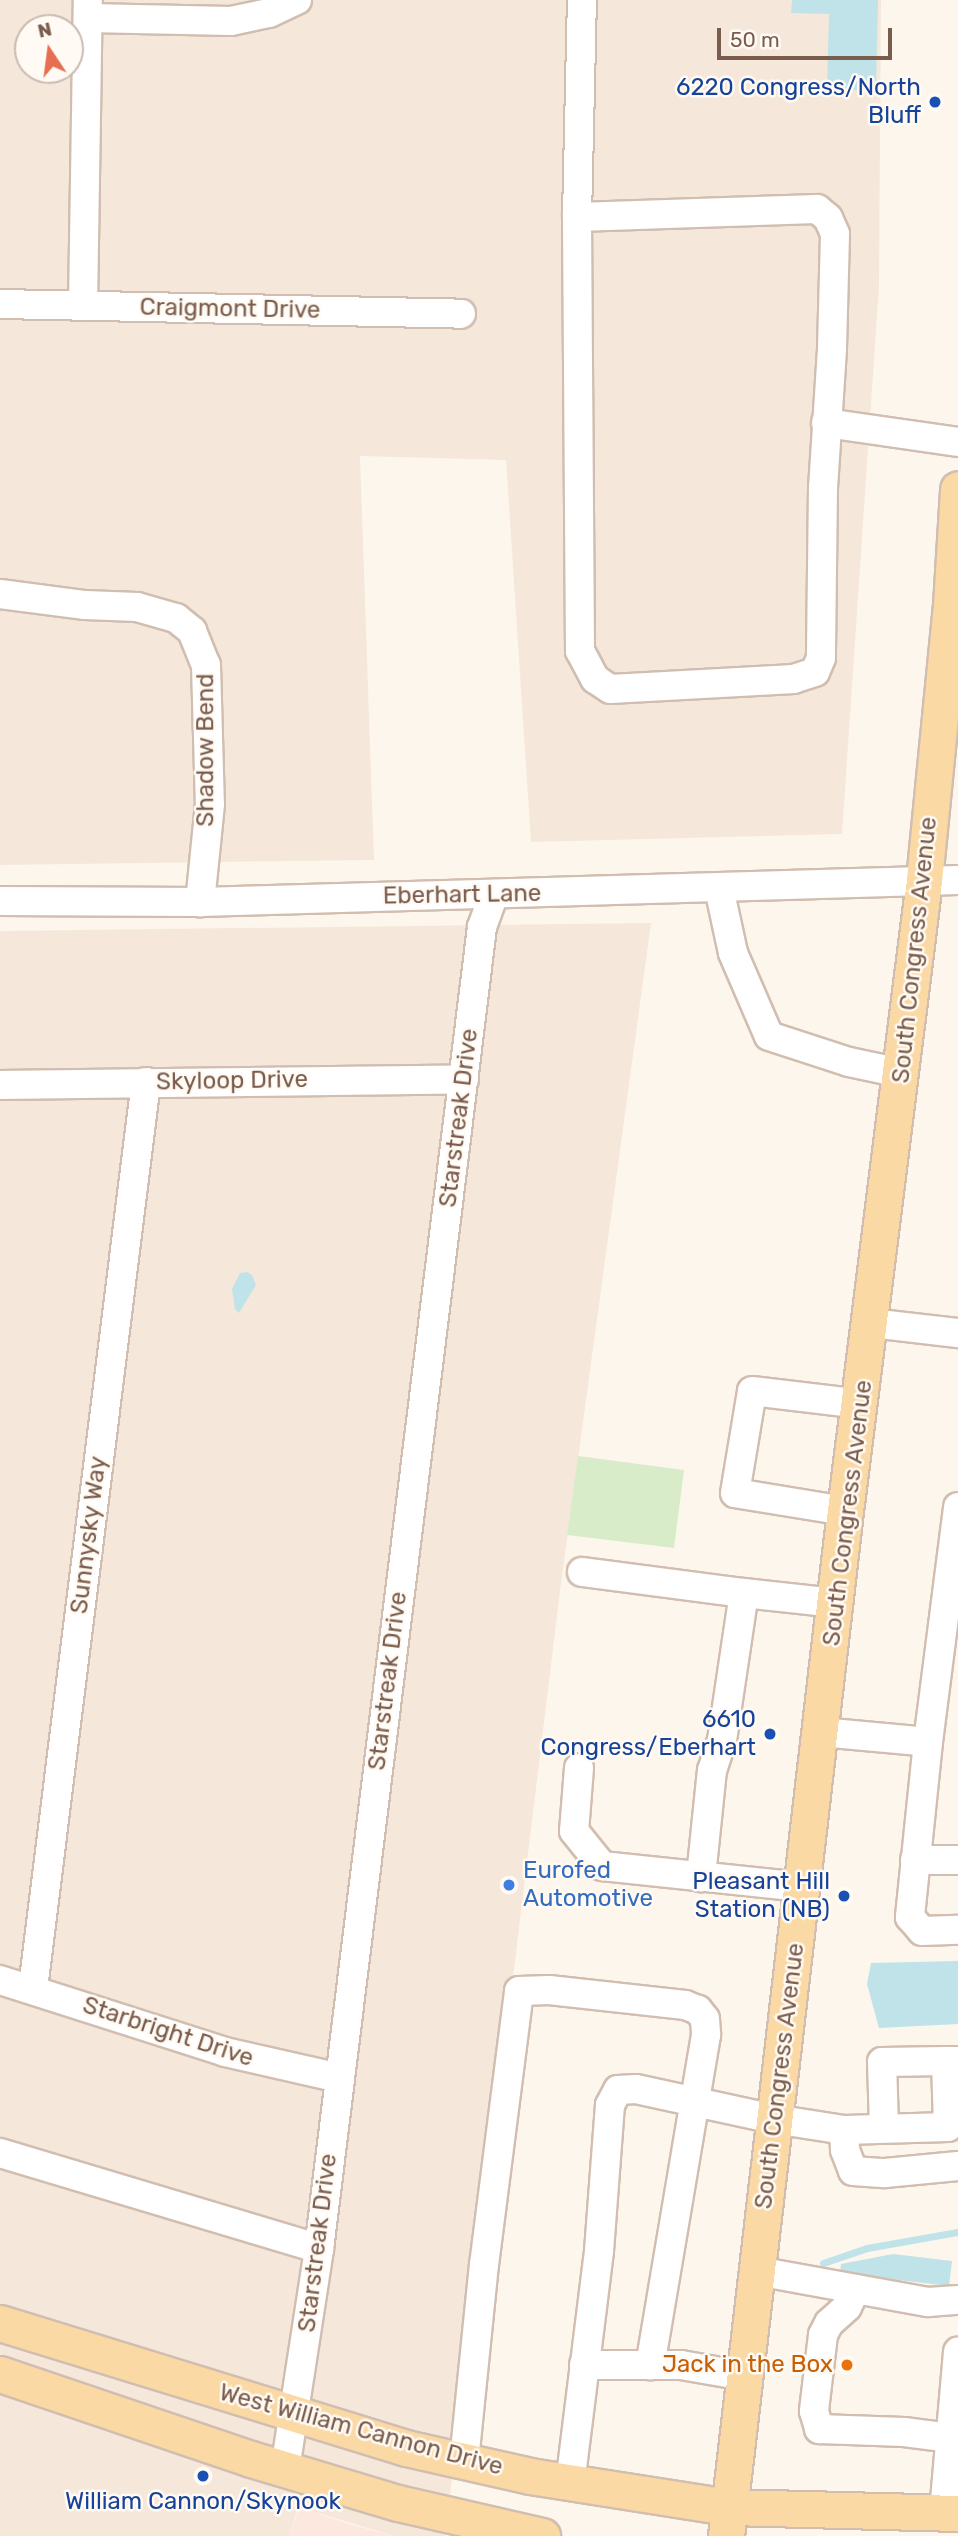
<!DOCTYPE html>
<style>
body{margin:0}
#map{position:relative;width:958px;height:2536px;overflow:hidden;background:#fdf6ec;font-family:Rubik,sans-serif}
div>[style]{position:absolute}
.residential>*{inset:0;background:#f5e8da}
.commercial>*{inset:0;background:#fde8e0}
.green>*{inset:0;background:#d8ecc9}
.water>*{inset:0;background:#bfe3e8}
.stream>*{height:7px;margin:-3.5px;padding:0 3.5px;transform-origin:3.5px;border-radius:3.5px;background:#bfe3e8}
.roads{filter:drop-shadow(2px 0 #d1beb0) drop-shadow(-2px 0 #d1beb0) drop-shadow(0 2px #d1beb0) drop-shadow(0 -2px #d1beb0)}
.minor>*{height:28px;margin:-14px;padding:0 14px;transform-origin:14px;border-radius:14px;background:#fff}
.major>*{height:35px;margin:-17.5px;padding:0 17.5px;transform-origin:17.5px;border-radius:17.5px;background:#fbd9a5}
.dots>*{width:19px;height:19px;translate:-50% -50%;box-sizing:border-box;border:4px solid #fffaf3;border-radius:50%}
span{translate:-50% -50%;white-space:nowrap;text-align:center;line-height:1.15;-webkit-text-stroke:5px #fffaf3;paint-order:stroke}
.transit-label{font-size:24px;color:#164399}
.right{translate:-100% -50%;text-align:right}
.street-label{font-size:24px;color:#7a5c4d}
.shop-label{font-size:24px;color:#366cbe}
.left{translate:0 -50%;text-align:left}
.food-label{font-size:24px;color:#c56008}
.north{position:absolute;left:14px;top:14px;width:70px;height:70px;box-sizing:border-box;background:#fffaf3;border:2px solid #cabbb1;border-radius:50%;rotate:347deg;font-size:19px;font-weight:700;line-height:28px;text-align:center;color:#7a5c4d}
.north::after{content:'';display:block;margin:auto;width:24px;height:32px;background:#e76f51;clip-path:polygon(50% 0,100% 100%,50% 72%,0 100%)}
.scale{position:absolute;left:717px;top:28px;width:175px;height:32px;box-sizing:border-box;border:4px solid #7a5c4d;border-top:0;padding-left:9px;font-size:21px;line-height:24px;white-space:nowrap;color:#7a5c4d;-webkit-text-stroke:5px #fffaf3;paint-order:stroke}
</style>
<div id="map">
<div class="residential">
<div style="clip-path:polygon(evenodd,0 0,881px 0,879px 286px,842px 834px,531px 842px,506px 460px,360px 456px,374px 860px,0 865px,0 0,28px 28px,70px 28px,70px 70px,28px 70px,28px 28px)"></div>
<div style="clip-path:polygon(651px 923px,560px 1591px,445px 2536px,394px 2536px,298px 2507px,289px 2536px,0 2536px,0 931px)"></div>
</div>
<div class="commercial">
<div style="clip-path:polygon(299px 2507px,349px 2524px,394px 2536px,289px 2536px)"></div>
</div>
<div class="green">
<div style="clip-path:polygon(578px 1456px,684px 1470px,674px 1548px,567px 1535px)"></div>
</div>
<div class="water">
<div style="clip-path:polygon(792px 0,878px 0,876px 90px,827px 90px,829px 14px,791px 13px)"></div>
<div style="clip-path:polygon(247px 1272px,252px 1275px,256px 1285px,239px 1313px,235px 1309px,232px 1289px,240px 1273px)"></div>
<div style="clip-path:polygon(958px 1961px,958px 2024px,879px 2028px,867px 1984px,871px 1963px)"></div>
<div style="clip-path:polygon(893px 2254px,952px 2261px,949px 2286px,840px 2273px,841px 2264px)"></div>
</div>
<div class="stream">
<div style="left:823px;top:2263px;width:46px;rotate:-18.8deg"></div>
<div style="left:867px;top:2248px;width:92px;rotate:-10deg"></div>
</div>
<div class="roads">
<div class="minor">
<div style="left:88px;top:18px;width:143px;rotate:1.2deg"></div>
<div style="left:231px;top:21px;width:39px;rotate:-12deg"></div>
<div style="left:269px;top:13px;width:31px;rotate:-25deg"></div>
<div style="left:817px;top:209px;width:14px;rotate:39deg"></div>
<div style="left:828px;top:218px;width:17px;rotate:66deg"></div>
<div style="left:835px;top:234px;width:115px;rotate:91.5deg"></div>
<div style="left:832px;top:349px;width:138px;rotate:93.7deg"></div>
<div style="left:823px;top:487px;width:171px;rotate:90.7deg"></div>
<div style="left:821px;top:658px;width:15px;rotate:113deg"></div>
<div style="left:815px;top:672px;width:22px;rotate:162deg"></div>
<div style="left:794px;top:679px;width:184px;rotate:176.9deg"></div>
<div style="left:610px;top:689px;width:18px;rotate:-146deg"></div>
<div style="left:595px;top:679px;width:32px;rotate:-118deg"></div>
<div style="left:580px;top:651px;width:434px;rotate:-90.4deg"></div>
<div style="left:577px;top:217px;width:240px;rotate:-1.9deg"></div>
<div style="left:577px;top:217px;width:217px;rotate:-88.7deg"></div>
<div style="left:0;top:304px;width:461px;rotate:1.2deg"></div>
<div style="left:83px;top:306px;width:306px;rotate:-89.1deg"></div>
<div style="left:826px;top:423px;width:133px;rotate:8.2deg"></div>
<div style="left:0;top:594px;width:86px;rotate:7.4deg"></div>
<div style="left:85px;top:605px;width:52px;rotate:2.2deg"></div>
<div style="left:137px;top:607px;width:41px;rotate:15.8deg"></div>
<div style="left:176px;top:618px;width:21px;rotate:39deg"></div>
<div style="left:192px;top:631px;width:37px;rotate:68deg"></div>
<div style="left:206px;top:665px;width:139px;rotate:88.4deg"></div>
<div style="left:210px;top:804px;width:99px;rotate:95.8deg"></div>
<div style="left:719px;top:888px;width:66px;rotate:77.8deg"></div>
<div style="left:733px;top:953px;width:90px;rotate:66.6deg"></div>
<div style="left:769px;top:1036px;width:84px;rotate:18deg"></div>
<div style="left:849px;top:1062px;width:53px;rotate:11.9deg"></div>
<div style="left:0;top:901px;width:200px;rotate:0.3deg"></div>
<div style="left:200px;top:902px;width:758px;rotate:-1.66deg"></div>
<div style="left:0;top:1085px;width:464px;rotate:-0.7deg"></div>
<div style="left:871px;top:1323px;width:88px;rotate:6.6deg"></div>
<div style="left:845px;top:1511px;width:111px;rotate:-170.7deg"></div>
<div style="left:735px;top:1493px;width:103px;rotate:-80.5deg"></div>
<div style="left:752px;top:1391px;width:110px;rotate:6.8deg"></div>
<div style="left:582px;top:1572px;width:163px;rotate:7.4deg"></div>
<div style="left:744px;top:1593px;width:149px;rotate:98.5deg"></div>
<div style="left:722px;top:1740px;width:32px;rotate:108deg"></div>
<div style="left:712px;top:1770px;width:108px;rotate:95.9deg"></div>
<div style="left:744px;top:1593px;width:93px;rotate:6.2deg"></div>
<div style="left:821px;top:1732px;width:107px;rotate:5.3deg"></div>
<div style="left:928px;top:1742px;width:237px;rotate:-82.7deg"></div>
<div style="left:928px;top:1742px;width:176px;rotate:95.9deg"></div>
<div style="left:910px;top:1917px;width:18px;rotate:49deg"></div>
<div style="left:922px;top:1931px;width:36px;rotate:-2deg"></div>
<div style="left:579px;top:1768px;width:63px;rotate:94.5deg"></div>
<div style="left:574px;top:1831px;width:45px;rotate:51.3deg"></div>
<div style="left:602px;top:1866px;width:201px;rotate:6deg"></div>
<div style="left:915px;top:1860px;width:43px"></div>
<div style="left:0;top:1980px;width:236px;rotate:17.7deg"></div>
<div style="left:225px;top:2052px;width:117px;rotate:12.8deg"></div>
<div style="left:33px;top:1988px;width:913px;rotate:-82.89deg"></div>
<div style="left:884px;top:2128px;width:66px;rotate:-91.7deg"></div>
<div style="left:882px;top:2062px;width:64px;rotate:-0.9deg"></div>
<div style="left:844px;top:2130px;width:20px;rotate:87deg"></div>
<div style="left:845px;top:2150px;width:22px;rotate:69deg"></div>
<div style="left:853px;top:2171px;width:32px;rotate:4deg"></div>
<div style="left:885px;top:2173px;width:73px;rotate:-5.5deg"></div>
<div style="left:0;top:2153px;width:333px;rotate:16.7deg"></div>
<div style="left:757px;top:2271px;width:174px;rotate:10.3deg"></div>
<div style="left:928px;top:2302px;width:30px;rotate:-4deg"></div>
<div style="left:856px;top:2289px;width:20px;rotate:117deg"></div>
<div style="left:847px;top:2307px;width:24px;rotate:138deg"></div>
<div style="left:829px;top:2323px;width:13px;rotate:117deg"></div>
<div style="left:823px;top:2335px;width:77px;rotate:96.8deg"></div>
<div style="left:814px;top:2411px;width:19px;rotate:74deg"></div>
<div style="left:819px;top:2429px;width:85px;rotate:2deg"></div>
<div style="left:904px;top:2432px;width:54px;rotate:7.4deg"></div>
<div style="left:584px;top:2365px;width:97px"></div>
<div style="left:681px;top:2365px;width:64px;rotate:9.9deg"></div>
<div style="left:464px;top:2461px;width:197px;rotate:-84.2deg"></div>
<div style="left:484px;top:2265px;width:276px;rotate:-82.7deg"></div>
<div style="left:519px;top:1991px;width:30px;rotate:-2deg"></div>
<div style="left:549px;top:1990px;width:137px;rotate:6.3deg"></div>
<div style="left:685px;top:2005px;width:14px;rotate:21deg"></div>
<div style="left:698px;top:2010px;width:11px;rotate:52deg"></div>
<div style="left:705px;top:2019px;width:16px;rotate:86deg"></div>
<div style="left:706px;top:2035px;width:335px;rotate:99.6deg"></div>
<div style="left:285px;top:2469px;width:223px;rotate:-81.2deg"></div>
<div style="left:319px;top:2249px;width:1332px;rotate:-82.97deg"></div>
<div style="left:482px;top:927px;width:35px;rotate:-70deg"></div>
<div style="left:570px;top:2484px;width:235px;rotate:-82.9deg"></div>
<div style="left:599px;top:2251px;width:146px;rotate:-85.7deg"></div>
<div style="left:610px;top:2105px;width:17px;rotate:-62deg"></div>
<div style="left:618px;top:2090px;width:18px;rotate:-3deg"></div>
<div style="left:636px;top:2089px;width:141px;rotate:12.3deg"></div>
<div style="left:774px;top:2119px;width:71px;rotate:8.9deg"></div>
<div style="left:844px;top:2130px;width:104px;rotate:-1.7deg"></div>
<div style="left:948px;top:2127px;width:66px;rotate:-91.7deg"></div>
<div style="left:946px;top:2061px;width:12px"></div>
<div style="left:944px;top:2512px;width:161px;rotate:-85deg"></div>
</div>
<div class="major">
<div style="left:0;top:2323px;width:425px;rotate:17.1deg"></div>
<div style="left:406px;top:2448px;width:127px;rotate:12.7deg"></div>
<div style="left:530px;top:2476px;width:201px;rotate:8.9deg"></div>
<div style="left:729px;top:2507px;width:229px;rotate:1.5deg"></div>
<div style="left:0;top:2374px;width:265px;rotate:18.7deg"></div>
<div style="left:251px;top:2459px;width:153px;rotate:16.7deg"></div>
<div style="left:398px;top:2503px;width:148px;rotate:12.9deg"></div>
<div style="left:726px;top:2536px;width:1032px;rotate:-83.38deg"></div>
<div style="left:845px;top:1511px;width:636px;rotate:-82.86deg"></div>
<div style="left:924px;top:880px;width:276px;rotate:-84.4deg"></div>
<div style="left:951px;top:605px;width:116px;rotate:-86.5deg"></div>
</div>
</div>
<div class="dots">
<div style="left:935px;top:102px;background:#1a4fb4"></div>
<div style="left:770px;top:1734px;background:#1a4fb4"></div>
<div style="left:509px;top:1885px;background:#3f7fe0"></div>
<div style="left:844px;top:1896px;background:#1a4fb4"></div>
<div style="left:847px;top:2365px;background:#e8710a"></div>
<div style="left:203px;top:2476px;background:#1a4fb4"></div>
</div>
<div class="transit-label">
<span class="right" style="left:921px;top:102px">6220 Congress/North<br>Bluff</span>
<span class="right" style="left:756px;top:1734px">6610<br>Congress/Eberhart</span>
<span class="right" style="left:830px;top:1896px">Pleasant Hill<br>Station (NB)</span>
<span style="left:203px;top:2502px">William Cannon/Skynook</span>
</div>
<div class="street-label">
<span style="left:230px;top:309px;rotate:1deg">Craigmont Drive</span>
<span style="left:206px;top:750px;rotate:-90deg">Shadow Bend</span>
<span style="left:462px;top:895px;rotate:-1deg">Eberhart Lane</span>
<span style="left:915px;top:950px;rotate:-84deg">South Congress Avenue</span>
<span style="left:232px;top:1081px;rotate:-1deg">Skyloop Drive</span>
<span style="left:459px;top:1118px;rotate:-83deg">Starstreak Drive</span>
<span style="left:848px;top:1513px;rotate:-83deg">South Congress Avenue</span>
<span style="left:89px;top:1535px;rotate:-83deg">Sunnysky Way</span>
<span style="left:388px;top:1681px;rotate:-83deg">Starstreak Drive</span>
<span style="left:168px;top:2032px;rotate:18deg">Starbright Drive</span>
<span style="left:780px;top:2076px;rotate:-83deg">South Congress Avenue</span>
<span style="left:318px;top:2243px;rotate:-83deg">Starstreak Drive</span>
<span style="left:361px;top:2430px;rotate:15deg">West William Cannon Drive</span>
</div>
<div class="shop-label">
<span class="left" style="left:523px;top:1885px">Eurofed<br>Automotive</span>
</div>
<div class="food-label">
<span class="right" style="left:833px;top:2365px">Jack in the Box</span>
</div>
<div class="north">N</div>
<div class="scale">50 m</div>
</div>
